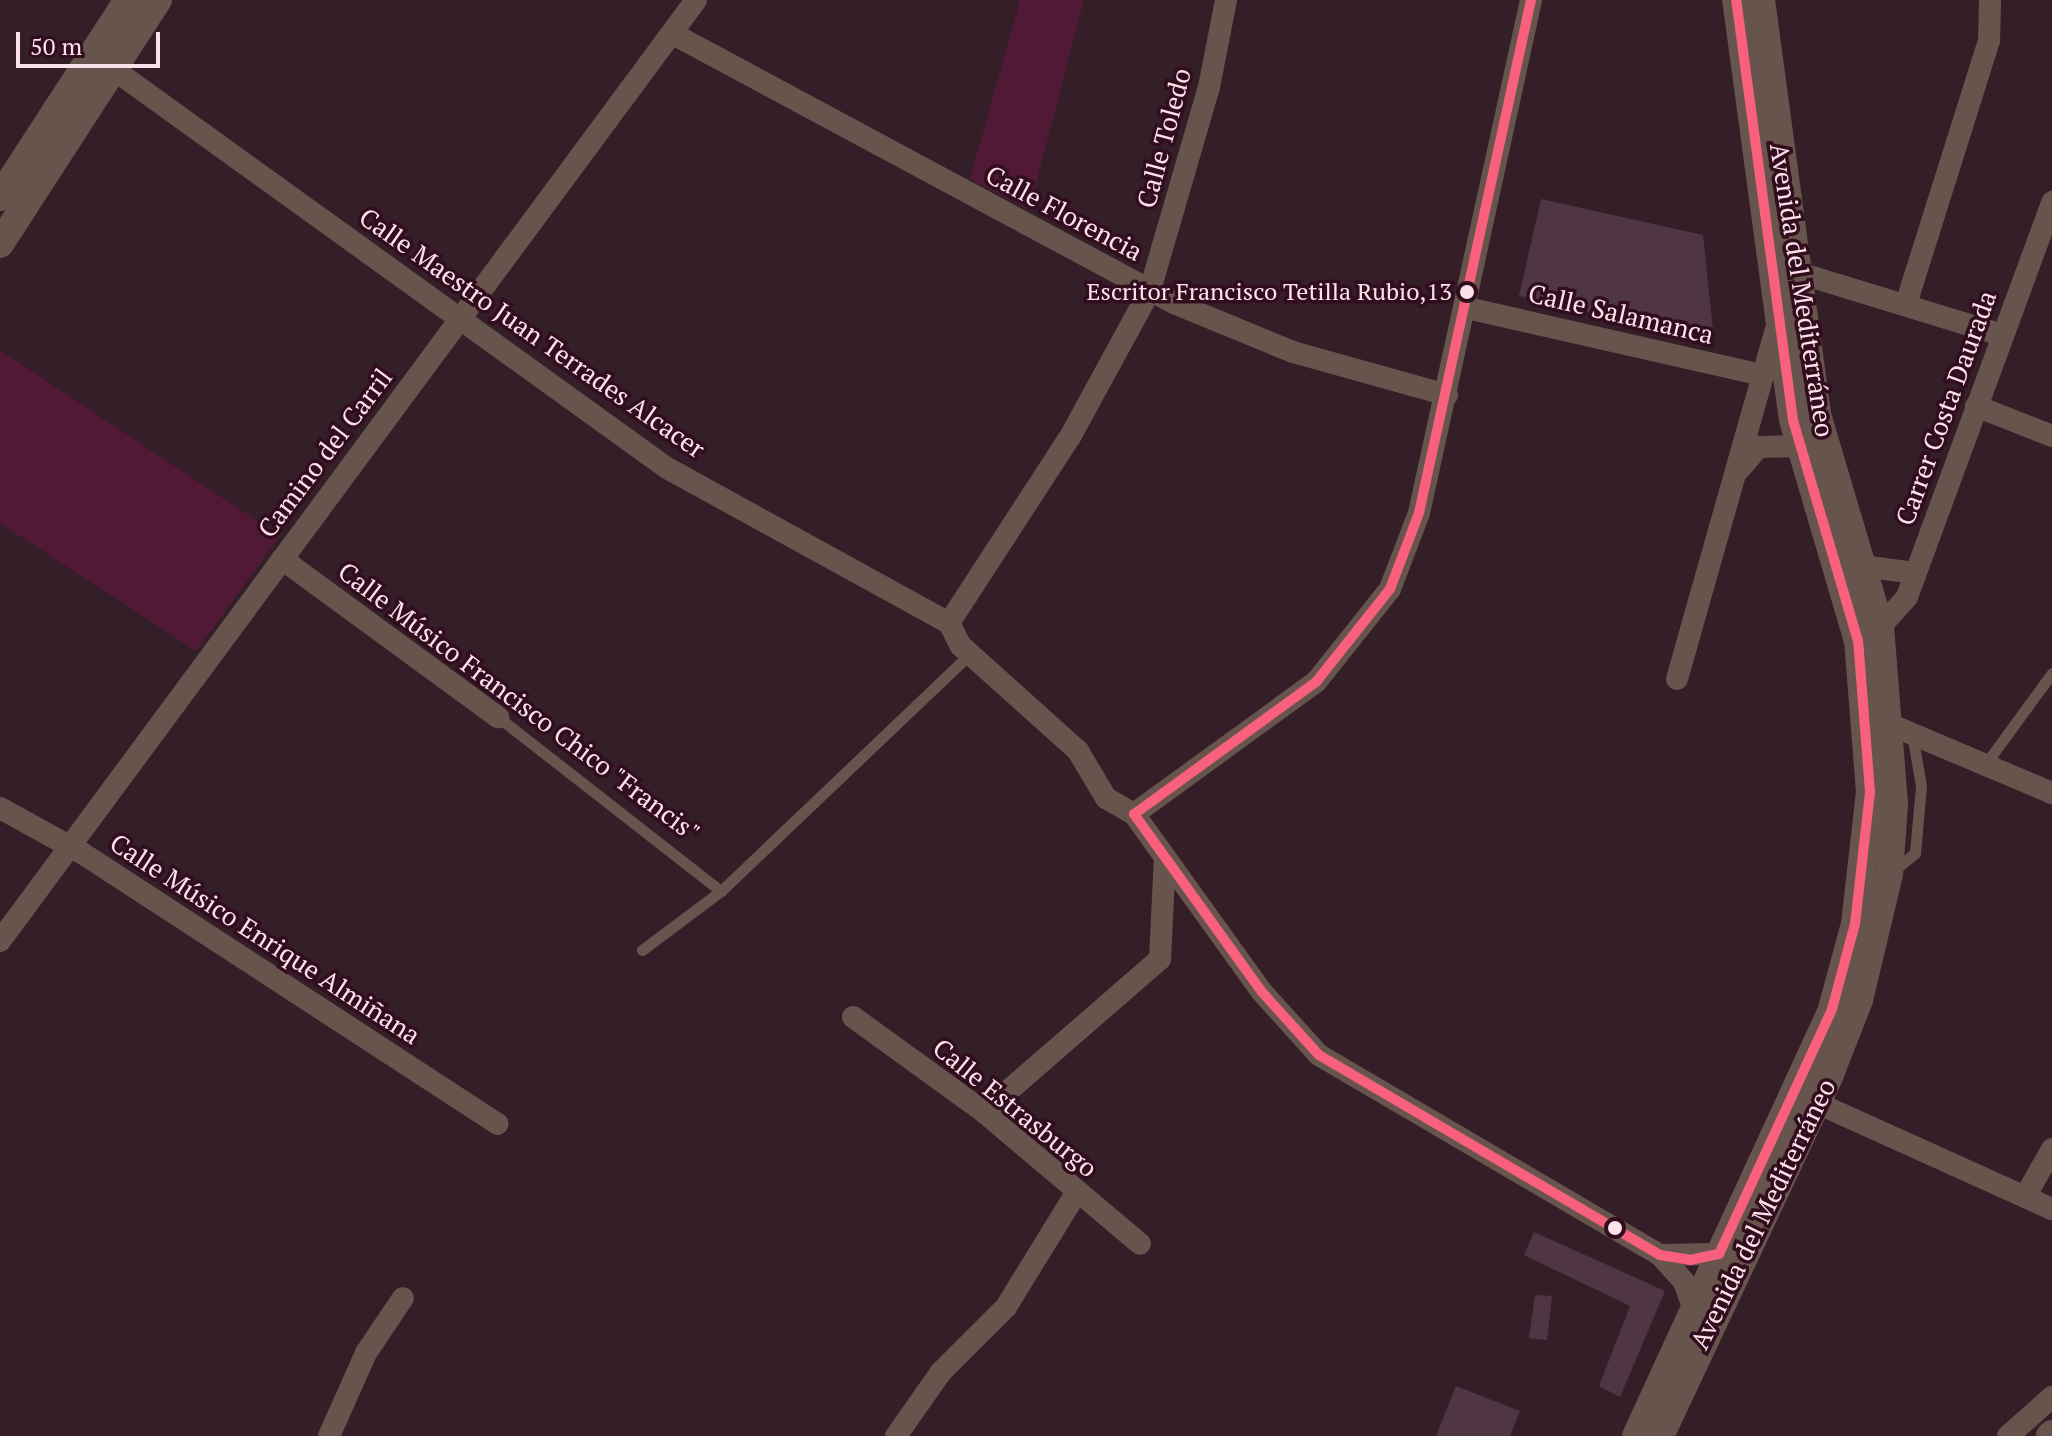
<!DOCTYPE html>
<meta charset="utf-8">
<style>
body{margin:0}
#map{position:relative;width:2052px;height:1436px;overflow:hidden;background:#341f29;font-family:"PT Serif",serif}
div>[style]{position:absolute}
.green>*{inset:0;background:#511935}
.building>*{inset:0;background:#4f3642}
.service>*{height:11px;margin:-5.5px;padding:0 5.5px;transform-origin:5.5px;border-radius:5.5px;background:#67554d}
.minor>*{height:22px;margin:-11px;padding:0 11px;transform-origin:11px;border-radius:11px;background:#67554d}
.tertiary>*{height:28px;margin:-14px;padding:0 14px;transform-origin:14px;border-radius:14px;background:#67554d}
.bus-1>*{height:10px;margin:-5px;padding:0 5px;transform-origin:5px;border-radius:5px;background:#f8607d}
.dots>*{width:22px;height:22px;translate:-50% -50%;box-sizing:border-box;border:4px solid #310d1e;border-radius:50%}
span{translate:-50% -50%;white-space:nowrap;text-align:center;line-height:1.15;-webkit-text-stroke:7px #310d1e;paint-order:stroke}
.bus-label{font-size:24px;color:#fce1eb}
.right{translate:-100% -50%;text-align:right}
.street-label{font-size:26px;color:#fce1eb}
.scale{position:absolute;left:16px;top:32px;width:144px;height:36px;box-sizing:border-box;border:4px solid #fce1eb;border-top:0;padding-left:10px;font-size:24px;line-height:28px;white-space:nowrap;color:#fce1eb;-webkit-text-stroke:6px #310d1e;paint-order:stroke}
</style>
<div id="map">
<div class="green">
<div style="clip-path:polygon(1020px 0,1084px 0,1029px 210px,970px 179px)"></div>
<div style="clip-path:polygon(0 350px,280px 536px,196px 651px,0 523px)"></div>
</div>
<div class="building">
<div style="clip-path:polygon(1541px 199px,1703px 235px,1714px 340px,1519px 296px)"></div>
<div style="clip-path:polygon(1534px 1232px,1665px 1291px,1620px 1397px,1599px 1386px,1630px 1306px,1524px 1255px)"></div>
<div style="clip-path:polygon(1535px 1295px,1552px 1296px,1547px 1340px,1529px 1338px)"></div>
<div style="clip-path:polygon(1456px 1386px,1520px 1411px,1510px 1436px,1436px 1436px)"></div>
</div>
<div class="service">
<div style="left:498px;top:717px;width:283px;rotate:38deg"></div>
<div style="left:1987px;top:762px;width:110px;rotate:-53.9deg"></div>
<div style="left:1893px;top:871px;width:28px;rotate:-39deg"></div>
<div style="left:1915px;top:853px;width:67px;rotate:-84.9deg"></div>
<div style="left:1921px;top:786px;width:54px;rotate:-99.6deg"></div>
<div style="left:642px;top:950px;width:99px;rotate:-36.8deg"></div>
<div style="left:721px;top:891px;width:344px;rotate:-43.6deg"></div>
</div>
<div class="minor">
<div style="left:675px;top:35px;width:566px;rotate:28.24deg"></div>
<div style="left:1174px;top:303px;width:129px;rotate:22.4deg"></div>
<div style="left:1293px;top:352px;width:160px;rotate:15.6deg"></div>
<div style="left:102px;top:61px;width:696px;rotate:35.77deg"></div>
<div style="left:667px;top:468px;width:322px;rotate:28.8deg"></div>
<div style="left:949px;top:623px;width:25px;rotate:63deg"></div>
<div style="left:960px;top:645px;width:159px;rotate:41.9deg"></div>
<div style="left:1078px;top:751px;width:55px;rotate:59.2deg"></div>
<div style="left:1106px;top:798px;width:32px;rotate:30deg"></div>
<div style="left:1134px;top:814px;width:219px;rotate:54.3deg"></div>
<div style="left:1262px;top:992px;width:85px;rotate:47.9deg"></div>
<div style="left:1319px;top:1055px;width:395px;rotate:30.4deg"></div>
<div style="left:1660px;top:1255px;width:36px;rotate:48deg"></div>
<div style="left:1684px;top:1282px;width:27px;rotate:70deg"></div>
<div style="left:1796px;top:272px;width:215px;rotate:17deg"></div>
<div style="left:1906px;top:304px;width:276px;rotate:-72.5deg"></div>
<div style="left:1989px;top:41px;width:41px;rotate:-88.6deg"></div>
<div style="left:1467px;top:308px;width:303px;rotate:12.8deg"></div>
<div style="left:1976px;top:406px;width:82px;rotate:21.5deg"></div>
<div style="left:1737px;top:472px;width:33px;rotate:-49deg"></div>
<div style="left:1759px;top:447px;width:41px;rotate:-1.4deg"></div>
<div style="left:282px;top:559px;width:268px;rotate:36.2deg"></div>
<div style="left:1862px;top:566px;width:53px;rotate:7.5deg"></div>
<div style="left:949px;top:623px;width:222px;rotate:-57deg"></div>
<div style="left:1070px;top:437px;width:167px;rotate:-61.4deg"></div>
<div style="left:1150px;top:290px;width:211px;rotate:-73.8deg"></div>
<div style="left:1209px;top:87px;width:89px;rotate:-78.9deg"></div>
<div style="left:1880px;top:627px;width:40px;rotate:-48deg"></div>
<div style="left:1907px;top:597px;width:421px;rotate:-69.8deg"></div>
<div style="left:1677px;top:679px;width:367px;rotate:-74.2deg"></div>
<div style="left:1891px;top:725px;width:175px;rotate:22.9deg"></div>
<div style="left:0;top:808px;width:94px;rotate:28.8deg"></div>
<div style="left:82px;top:853px;width:496px;rotate:33.1deg"></div>
<div style="left:1134px;top:814px;width:225px;rotate:-36deg"></div>
<div style="left:1316px;top:682px;width:119px;rotate:-51.5deg"></div>
<div style="left:1390px;top:589px;width:81px;rotate:-69.1deg"></div>
<div style="left:1419px;top:513px;width:525px;rotate:-77.68deg"></div>
<div style="left:0;top:941px;width:1170px;rotate:-53.51deg"></div>
<div style="left:853px;top:1017px;width:162px;rotate:35.9deg"></div>
<div style="left:984px;top:1112px;width:204px;rotate:40.2deg"></div>
<div style="left:1817px;top:1103px;width:258px;rotate:24.3deg"></div>
<div style="left:984px;top:1112px;width:233px;rotate:-41deg"></div>
<div style="left:1160px;top:959px;width:102px;rotate:-87.2deg"></div>
<div style="left:2025px;top:1197px;width:55px;rotate:-60.6deg"></div>
<div style="left:1660px;top:1255px;width:59px;rotate:-1deg"></div>
<div style="left:329px;top:1436px;width:91px;rotate:-66deg"></div>
<div style="left:366px;top:1353px;width:66px;rotate:-56.1deg"></div>
<div style="left:896px;top:1436px;width:78px;rotate:-54.9deg"></div>
<div style="left:941px;top:1372px;width:92px;rotate:-45deg"></div>
<div style="left:1006px;top:1307px;width:134px;rotate:-58.4deg"></div>
<div style="left:2008px;top:1436px;width:59px;rotate:-41.6deg"></div>
</div>
<div class="tertiary">
<div style="left:0;top:197px;width:235px;rotate:-57deg"></div>
<div style="left:0;top:244px;width:291px;rotate:-57.1deg"></div>
<div style="left:1636px;top:1436px;width:470px;rotate:-65.3deg"></div>
<div style="left:1832px;top:1009px;width:88px;rotate:-74.9deg"></div>
<div style="left:1855px;top:924px;width:133px;rotate:-83.5deg"></div>
<div style="left:1870px;top:792px;width:151px;rotate:-94.5deg"></div>
<div style="left:1858px;top:641px;width:230px;rotate:-106.4deg"></div>
<div style="left:1793px;top:420px;width:424px;rotate:-97.7deg"></div>
<div style="left:1660px;top:1436px;width:400px;rotate:-64.8deg"></div>
<div style="left:1830px;top:1074px;width:79px;rotate:-68.6deg"></div>
<div style="left:1859px;top:1000px;width:130px;rotate:-76.6deg"></div>
<div style="left:1889px;top:874px;width:70px;rotate:-85.9deg"></div>
<div style="left:1894px;top:804px;width:178px;rotate:-94.5deg"></div>
<div style="left:1880px;top:627px;width:222px;rotate:-106.5deg"></div>
<div style="left:1817px;top:414px;width:418px;rotate:-97.7deg"></div>
<div style="left:2050px;top:1436px;width:3px;rotate:-45deg"></div>
</div>
<div class="bus-1">
<div style="left:1531px;top:0;width:525px;rotate:102.32deg"></div>
<div style="left:1419px;top:513px;width:81px;rotate:110.9deg"></div>
<div style="left:1390px;top:589px;width:119px;rotate:128.5deg"></div>
<div style="left:1316px;top:682px;width:225px;rotate:144deg"></div>
<div style="left:1134px;top:814px;width:219px;rotate:54.3deg"></div>
<div style="left:1262px;top:992px;width:85px;rotate:47.9deg"></div>
<div style="left:1319px;top:1055px;width:395px;rotate:30.4deg"></div>
<div style="left:1660px;top:1255px;width:30px;rotate:9deg"></div>
<div style="left:1690px;top:1260px;width:30px;rotate:-12deg"></div>
<div style="left:1719px;top:1254px;width:270px;rotate:-65.2deg"></div>
<div style="left:1832px;top:1009px;width:88px;rotate:-74.9deg"></div>
<div style="left:1855px;top:924px;width:133px;rotate:-83.5deg"></div>
<div style="left:1870px;top:792px;width:151px;rotate:-94.5deg"></div>
<div style="left:1858px;top:641px;width:230px;rotate:-106.4deg"></div>
<div style="left:1793px;top:420px;width:424px;rotate:-97.7deg"></div>
</div>
<div class="dots">
<div style="left:1467px;top:292px;background:#fce1eb"></div>
<div style="left:1615px;top:1228px;background:#fce1eb"></div>
</div>
<div class="bus-label">
<span class="right" style="left:1452px;top:292px">Escritor Francisco Tetilla Rubio,13</span>
</div>
<div class="street-label">
<span style="left:1164px;top:138px;rotate:-75deg">Calle Toledo</span>
<span style="left:1064px;top:213px;rotate:28deg">Calle Florencia</span>
<span style="left:1802px;top:290px;rotate:81deg">Avenida del Mediterráneo</span>
<span style="left:1621px;top:314px;rotate:13deg">Calle Salamanca</span>
<span style="left:532px;top:333px;rotate:35deg">Calle Maestro Juan Terrades Alcacer</span>
<span style="left:1946px;top:408px;rotate:-70deg">Carrer Costa Daurada</span>
<span style="left:325px;top:453px;rotate:-53deg">Camino del Carril</span>
<span style="left:519px;top:702px;rotate:37deg">Calle Músico Francisco Chico "Francis"</span>
<span style="left:265px;top:939px;rotate:33deg">Calle Músico Enrique Almiñana</span>
<span style="left:1015px;top:1108px;rotate:39deg">Calle Estrasburgo</span>
<span style="left:1763px;top:1214px;rotate:-64deg">Avenida del Mediterráneo</span>
</div>
<div class="scale">50 m</div>
</div>
